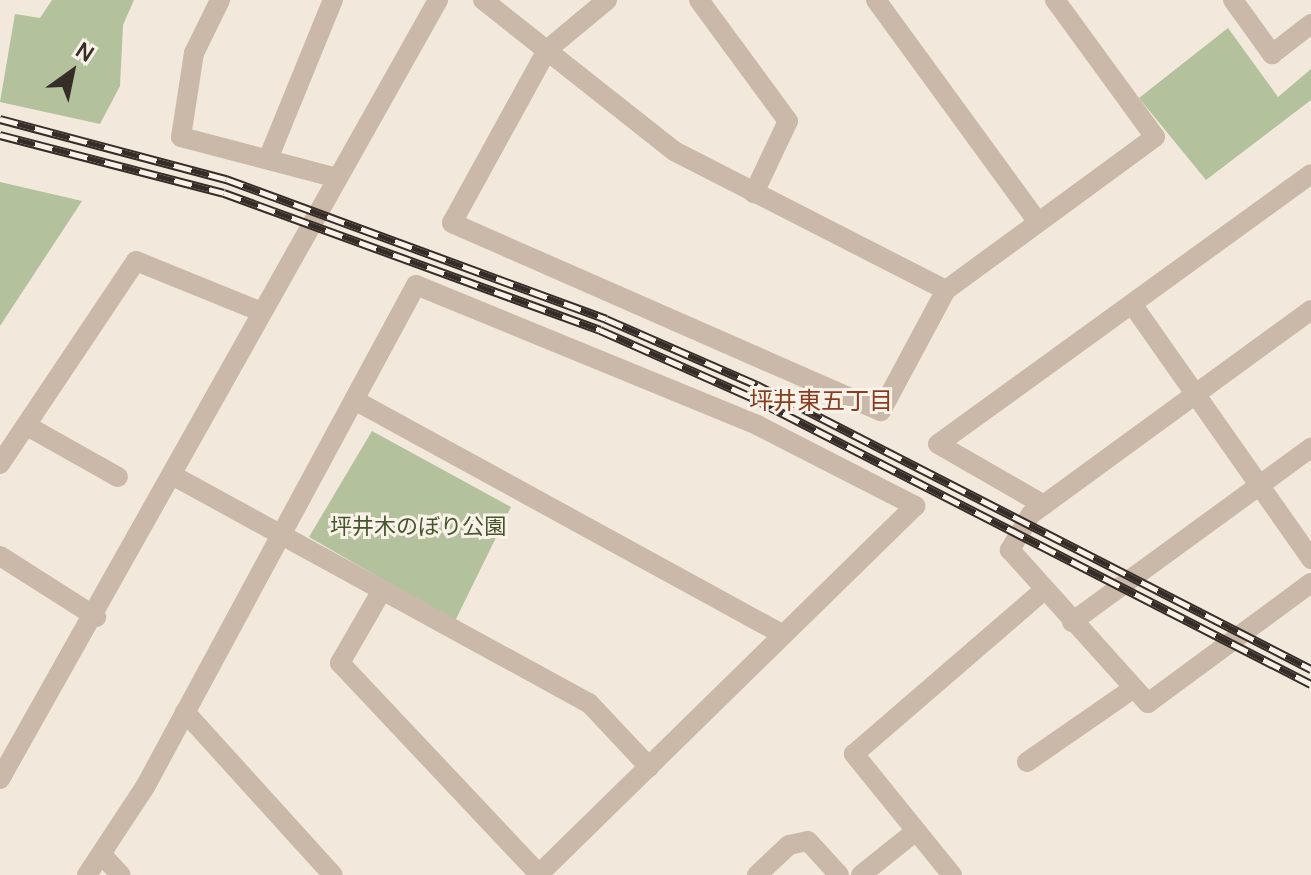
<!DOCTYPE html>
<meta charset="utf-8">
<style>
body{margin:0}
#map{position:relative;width:1311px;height:875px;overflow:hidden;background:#f2e9dc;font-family:Manrope,"Noto Sans JP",sans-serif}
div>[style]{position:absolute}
.green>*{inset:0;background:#b3c19c}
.minor>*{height:20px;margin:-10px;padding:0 10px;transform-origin:10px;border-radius:10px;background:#cab9a8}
.tertiary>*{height:20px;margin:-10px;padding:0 10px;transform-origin:10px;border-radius:10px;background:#cab9a8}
.rail>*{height:9px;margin-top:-4.5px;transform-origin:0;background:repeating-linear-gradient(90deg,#faf2e9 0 18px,#372d28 0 36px);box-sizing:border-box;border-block:2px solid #372d28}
span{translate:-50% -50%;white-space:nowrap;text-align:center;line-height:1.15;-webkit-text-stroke:6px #faf2e9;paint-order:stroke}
.park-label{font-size:22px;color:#45552c}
.neighbourhood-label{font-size:24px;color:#863d21}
.north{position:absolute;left:32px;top:32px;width:80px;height:80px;-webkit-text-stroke:6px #faf2e9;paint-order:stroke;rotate:33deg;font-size:22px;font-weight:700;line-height:32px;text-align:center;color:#372d28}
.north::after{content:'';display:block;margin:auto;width:28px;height:36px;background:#372d28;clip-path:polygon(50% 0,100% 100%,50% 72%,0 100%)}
</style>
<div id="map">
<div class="green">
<div style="clip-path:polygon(52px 0,134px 0,123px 25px,120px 86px,100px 124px,0 102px,15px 14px,40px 18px)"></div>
<div style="clip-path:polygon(1228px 28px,1278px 97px,1311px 69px,1311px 100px,1206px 180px,1139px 98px)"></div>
<div style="clip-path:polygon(0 182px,82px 201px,0 326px)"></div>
<div style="clip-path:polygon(372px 431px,511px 507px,455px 621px,309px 537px)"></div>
</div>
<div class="minor">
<div style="left:220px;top:0;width:59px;rotate:116.1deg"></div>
<div style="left:194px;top:53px;width:85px;rotate:98.8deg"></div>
<div style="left:181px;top:137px;width:157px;rotate:14.7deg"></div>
<div style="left:483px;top:0;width:243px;rotate:38.3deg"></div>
<div style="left:674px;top:151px;width:305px;rotate:27.1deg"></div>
<div style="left:607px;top:0;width:78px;rotate:140.2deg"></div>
<div style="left:547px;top:50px;width:197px;rotate:118.8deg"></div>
<div style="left:452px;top:223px;width:468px;rotate:23.7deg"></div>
<div style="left:881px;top:411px;width:137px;rotate:-61.8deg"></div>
<div style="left:946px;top:290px;width:259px;rotate:-36.2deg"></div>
<div style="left:1155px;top:137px;width:170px;rotate:-126.1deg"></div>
<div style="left:699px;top:0;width:150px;rotate:53.7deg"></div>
<div style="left:788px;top:121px;width:80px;rotate:115.3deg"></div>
<div style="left:876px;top:0;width:273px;rotate:53.9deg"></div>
<div style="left:1233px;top:0;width:67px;rotate:54.2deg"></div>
<div style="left:1272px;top:54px;width:49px;rotate:-37.6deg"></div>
<div style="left:268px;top:159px;width:172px;rotate:-67.8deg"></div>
<div style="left:1132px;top:304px;width:312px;rotate:54.9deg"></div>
<div style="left:1311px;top:310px;width:346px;rotate:143.9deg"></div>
<div style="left:1031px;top:514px;width:42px;rotate:120.3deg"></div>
<div style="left:1010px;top:550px;width:206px;rotate:48deg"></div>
<div style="left:1148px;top:703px;width:202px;rotate:-36.4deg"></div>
<div style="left:358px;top:402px;width:483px;rotate:28.7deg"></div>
<div style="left:29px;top:427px;width:102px;rotate:29.3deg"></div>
<div style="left:0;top:464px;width:244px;rotate:-56.2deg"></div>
<div style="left:136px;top:261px;width:133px;rotate:22.1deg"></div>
<div style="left:172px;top:475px;width:475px;rotate:28.7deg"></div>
<div style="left:589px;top:703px;width:88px;rotate:46.8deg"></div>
<div style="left:1044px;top:505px;width:122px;rotate:-150.1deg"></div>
<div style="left:938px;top:444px;width:460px;rotate:-35.9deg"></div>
<div style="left:0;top:556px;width:114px;rotate:32.4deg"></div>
<div style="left:381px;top:592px;width:82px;rotate:120deg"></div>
<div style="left:340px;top:663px;width:290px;rotate:46.7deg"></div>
<div style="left:1072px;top:622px;width:296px;rotate:-36.1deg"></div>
<div style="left:185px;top:712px;width:220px;rotate:47.8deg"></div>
<div style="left:1027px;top:762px;width:126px;rotate:-34.7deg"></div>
<div style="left:103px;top:856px;width:26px;rotate:47deg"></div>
<div style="left:87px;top:875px;width:105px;rotate:-56.6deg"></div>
<div style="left:145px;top:787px;width:570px;rotate:-61.64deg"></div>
<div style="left:416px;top:285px;width:369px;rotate:22.3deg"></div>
<div style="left:757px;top:425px;width:178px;rotate:27.1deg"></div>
<div style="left:915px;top:506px;width:528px;rotate:135.61deg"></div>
<div style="left:757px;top:875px;width:44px;rotate:-43.2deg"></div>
<div style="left:789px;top:845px;width:19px;rotate:-12deg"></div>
<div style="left:808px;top:841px;width:46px;rotate:47.6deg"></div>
<div style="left:861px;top:875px;width:70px;rotate:-38.7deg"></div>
<div style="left:952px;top:875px;width:156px;rotate:-129deg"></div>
<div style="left:854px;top:754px;width:251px;rotate:-40.8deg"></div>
</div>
<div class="tertiary">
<div style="left:0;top:779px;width:894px;rotate:-60.65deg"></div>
</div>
<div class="rail">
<div style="left:0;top:119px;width:234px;rotate:14.9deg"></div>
<div style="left:226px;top:179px;width:405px;rotate:20.2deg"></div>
<div style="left:606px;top:319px;width:165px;rotate:23.6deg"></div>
<div style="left:757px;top:385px;width:623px;rotate:27.14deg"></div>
<div style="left:0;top:135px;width:231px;rotate:14.5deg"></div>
<div style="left:224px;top:193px;width:400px;rotate:20deg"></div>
<div style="left:600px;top:330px;width:165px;rotate:23.9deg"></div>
<div style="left:751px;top:397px;width:629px;rotate:27.14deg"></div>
</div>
<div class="park-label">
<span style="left:418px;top:527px">坪井木のぼり公園</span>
</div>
<div class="neighbourhood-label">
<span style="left:821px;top:400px">坪井東五丁目</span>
</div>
<div class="north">N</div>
</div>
